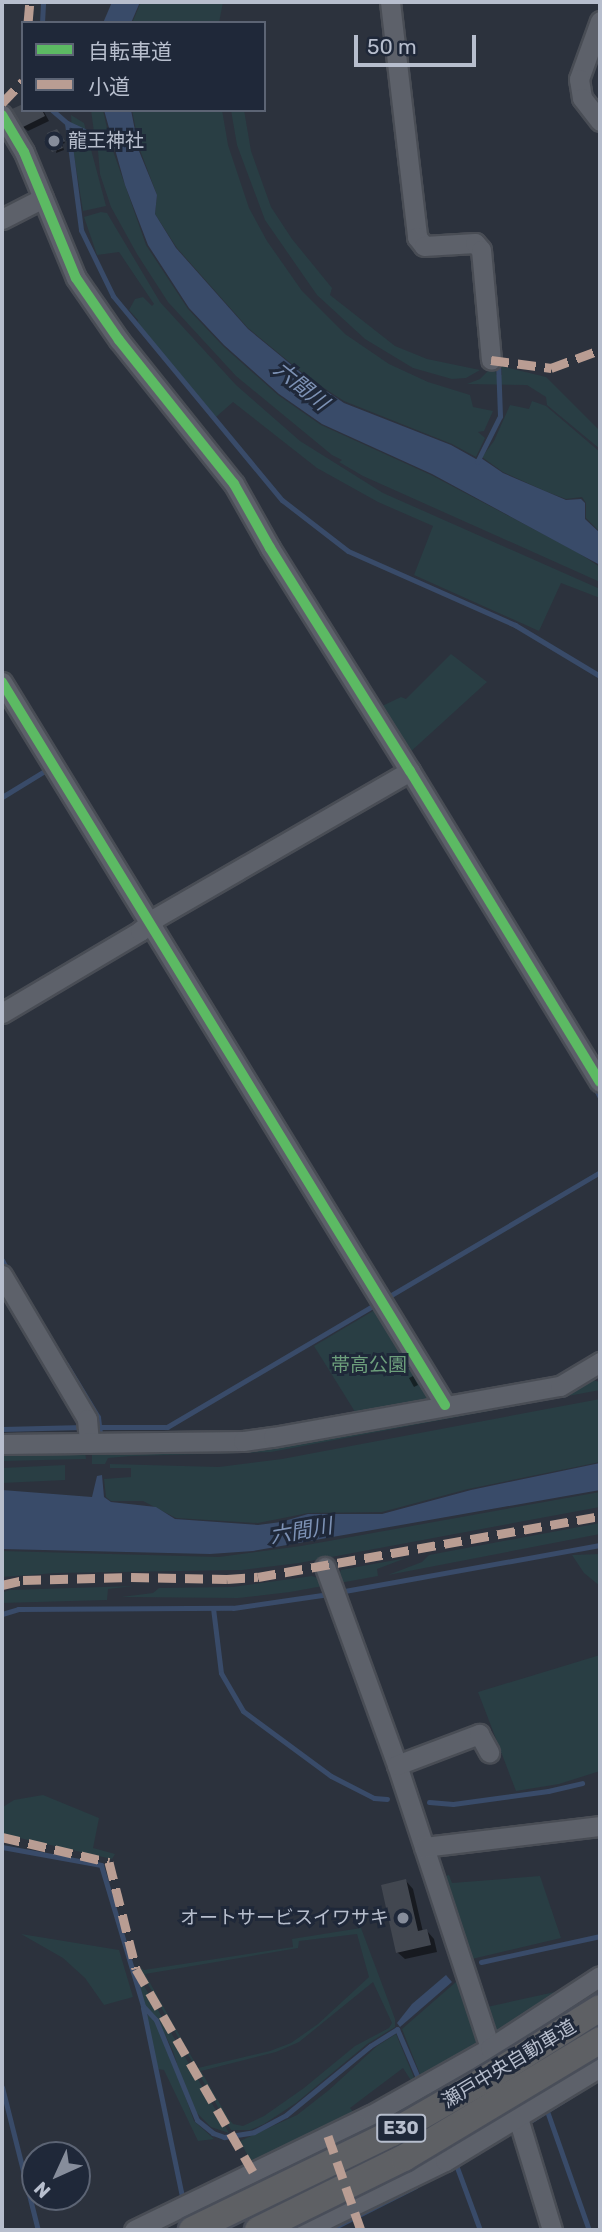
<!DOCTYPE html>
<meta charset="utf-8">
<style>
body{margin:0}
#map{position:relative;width:602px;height:2232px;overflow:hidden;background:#2c323d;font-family:Rubik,"Noto Sans JP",sans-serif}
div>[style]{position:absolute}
.green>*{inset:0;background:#293e44}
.water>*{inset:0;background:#394b69}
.shadow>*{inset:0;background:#0007}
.stream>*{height:5px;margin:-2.5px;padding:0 2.5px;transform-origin:2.5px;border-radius:2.5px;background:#394b69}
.building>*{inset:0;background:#424750}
.roads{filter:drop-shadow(2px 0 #494d55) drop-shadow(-2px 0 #494d55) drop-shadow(0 2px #494d55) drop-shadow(0 -2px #494d55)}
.minor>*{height:19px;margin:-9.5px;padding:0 9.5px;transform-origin:9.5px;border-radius:9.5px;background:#5d616a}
.bridges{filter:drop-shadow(2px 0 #494e59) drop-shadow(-2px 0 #494e59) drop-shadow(0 2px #494e59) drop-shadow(0 -2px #494e59)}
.highway-bridge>*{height:26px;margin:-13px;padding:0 13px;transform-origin:13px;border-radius:13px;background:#5e6064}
.quiet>*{height:9px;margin-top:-4.5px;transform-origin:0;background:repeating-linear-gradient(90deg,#b99d93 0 18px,transparent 0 27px)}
.cycleway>*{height:10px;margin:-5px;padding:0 5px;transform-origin:5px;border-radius:5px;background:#5cba63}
.dots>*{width:19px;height:19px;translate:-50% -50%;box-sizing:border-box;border:4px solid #1f2839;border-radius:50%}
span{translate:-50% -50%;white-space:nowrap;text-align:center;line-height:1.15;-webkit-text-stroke:6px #1f2839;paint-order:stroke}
.shield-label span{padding:2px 5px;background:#1f2839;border:2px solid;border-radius:5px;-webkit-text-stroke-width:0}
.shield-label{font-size:18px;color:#b7becd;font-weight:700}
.poi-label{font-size:19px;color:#b7becd}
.left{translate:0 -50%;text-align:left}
.right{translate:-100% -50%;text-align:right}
.park-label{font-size:19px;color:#6d9f7c}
.street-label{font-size:19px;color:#b7becd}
.water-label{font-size:21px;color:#7d92b5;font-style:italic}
.frame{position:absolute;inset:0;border:4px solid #b7becd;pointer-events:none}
.legend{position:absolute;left:21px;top:21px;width:245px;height:91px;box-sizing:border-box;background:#1f2839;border:2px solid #5c6474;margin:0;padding:9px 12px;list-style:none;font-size:21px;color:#b7becd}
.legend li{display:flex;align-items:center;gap:14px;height:35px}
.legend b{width:35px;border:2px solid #5c6474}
.north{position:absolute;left:21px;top:2141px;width:70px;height:70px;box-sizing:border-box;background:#1f2839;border:2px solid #5c6474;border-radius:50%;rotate:225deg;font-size:19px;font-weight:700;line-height:28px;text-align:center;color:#b7becd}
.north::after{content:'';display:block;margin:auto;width:24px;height:32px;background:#868d9b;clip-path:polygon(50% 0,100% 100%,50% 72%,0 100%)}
.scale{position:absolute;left:354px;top:35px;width:122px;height:32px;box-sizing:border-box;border:4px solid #b7becd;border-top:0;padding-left:9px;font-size:21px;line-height:24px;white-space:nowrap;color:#b7becd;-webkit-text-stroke:5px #1f2839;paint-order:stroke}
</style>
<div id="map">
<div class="green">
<div style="clip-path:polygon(141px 2px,223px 2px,219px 23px,132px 23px)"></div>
<div style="clip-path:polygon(91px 110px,103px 110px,109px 137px,94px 132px)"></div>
<div style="clip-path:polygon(132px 110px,222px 110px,228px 145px,249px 208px,267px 241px,302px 291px,345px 334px,389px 364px,428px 382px,470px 395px,473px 407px,493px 411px,484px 431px,478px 432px,485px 438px,476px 457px,452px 444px,344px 401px,310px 379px,248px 328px,177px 248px,155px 214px,157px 195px,140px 150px)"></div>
<div style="clip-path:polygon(231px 110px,244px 110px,251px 151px,271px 207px,292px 239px,332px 288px,330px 295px,395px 346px,427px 359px,480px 370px,466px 378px,452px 379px,413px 368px,365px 339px,317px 295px,265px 220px,237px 145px)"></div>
<div style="clip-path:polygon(71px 115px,84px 123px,106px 206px,83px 211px,73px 149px)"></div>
<div style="clip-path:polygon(97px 140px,112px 148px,146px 245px,188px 309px,223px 346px,278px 395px,321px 425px,431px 475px,577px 552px,600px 567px,600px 582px,363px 476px,339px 462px,342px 460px,332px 455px,236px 376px,168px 302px,137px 254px,111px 207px,100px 174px)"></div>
<div style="clip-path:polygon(101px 212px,107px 213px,160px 302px,236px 385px,300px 441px,383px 493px,600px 589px,600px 598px,561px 583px,539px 631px,414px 575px,433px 526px,378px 502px,317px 468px,233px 402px,216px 417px,137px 323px,138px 320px,129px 310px,135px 299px,143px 297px,152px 306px,154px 304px,119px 252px,97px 255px,84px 217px)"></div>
<div style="clip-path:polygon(495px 364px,496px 375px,502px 375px,501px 366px,546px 377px,600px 431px,600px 449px,547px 405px,546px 397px,527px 385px,467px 384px,480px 379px)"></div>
<div style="clip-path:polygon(532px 401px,546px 406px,600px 452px,600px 532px,586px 518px,586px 503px,582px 497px,566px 499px,545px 491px,503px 472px,482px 457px,494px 441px,510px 405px,529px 409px)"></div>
<div style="clip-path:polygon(451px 654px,487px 682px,408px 754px,378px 708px,401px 697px,406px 699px)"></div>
<div style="clip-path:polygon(378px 1308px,434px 1399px,357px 1415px,314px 1346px)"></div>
<div style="clip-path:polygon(588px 1379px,600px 1382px,600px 1390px,271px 1452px,131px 1456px,108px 1458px,105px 1464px,92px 1464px,92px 1452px,135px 1451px)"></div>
<div style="clip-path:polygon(600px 1399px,600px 1462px,468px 1489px,382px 1512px,308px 1513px,258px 1523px,176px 1518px,143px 1501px,111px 1501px,106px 1497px,104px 1479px,131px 1477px,131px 1468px,110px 1468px,110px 1464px,219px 1467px,282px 1459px)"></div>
<div style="clip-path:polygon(21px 1451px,85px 1451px,86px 1459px,2px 1461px,2px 1454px)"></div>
<div style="clip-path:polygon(65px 1465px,65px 1480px,2px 1483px,2px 1468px)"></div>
<div style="clip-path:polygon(600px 1492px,600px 1507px,299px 1563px,242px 1570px,56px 1573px,2px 1577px,2px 1551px,219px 1557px,301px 1546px)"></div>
<div style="clip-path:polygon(600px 1523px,600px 1534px,388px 1575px,422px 1562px,429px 1555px)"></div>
<div style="clip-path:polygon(600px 1554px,600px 1586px,584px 1573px,572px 1555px)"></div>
<div style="clip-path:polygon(406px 1558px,377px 1569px,378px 1576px,290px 1592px,238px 1598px,121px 1597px,153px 1593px,159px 1588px,233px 1587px,312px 1576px,320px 1579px,339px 1575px,341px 1570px)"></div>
<div style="clip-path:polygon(134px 1586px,108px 1589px,107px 1600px,2px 1603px,2px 1593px,9px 1590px)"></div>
<div style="clip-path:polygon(600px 1655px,600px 1771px,559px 1784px,516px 1791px,478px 1692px)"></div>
<div style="clip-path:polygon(43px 1795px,99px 1818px,93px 1848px,115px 1854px,112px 1859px,2px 1834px,3px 1807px,14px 1800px)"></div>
<div style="clip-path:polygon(449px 1875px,452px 1883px,540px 1876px,561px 1938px,472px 1959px,442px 1877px)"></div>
<div style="clip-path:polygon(evenodd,361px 1928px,395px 2019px,395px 2027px,367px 2044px,296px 2103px,264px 2124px,250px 2130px,231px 2130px,137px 1965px,144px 1970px,293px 1947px,292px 1939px,361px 1928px,357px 1934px,369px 1977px,318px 2024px,291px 2043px,270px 2051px,198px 2068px,145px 1974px,298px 1948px,299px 1941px,357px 1934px,361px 1928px,373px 1982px,392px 2023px,389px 2028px,355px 2046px,304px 2088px,264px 2116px,243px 2126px,233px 2124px,228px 2118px,201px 2071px,276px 2052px,299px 2042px,373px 1982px)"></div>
<div style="clip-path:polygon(21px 1934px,119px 1950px,133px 1997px,104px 2005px,85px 1978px,63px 1958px)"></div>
<div style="clip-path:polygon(136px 1972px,229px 2133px,211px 2127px,196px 2112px,183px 2083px,173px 2051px,157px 2018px,144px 2004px)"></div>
<div style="clip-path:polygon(457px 1981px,480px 2037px,479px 2044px,422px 2079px,402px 2029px)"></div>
<div style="clip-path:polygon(564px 1990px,500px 2031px,494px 2030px,487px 2007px)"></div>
<div style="clip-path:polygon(145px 2013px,154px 2020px,169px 2051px,194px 2121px,214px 2139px,198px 2141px,164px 2070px,158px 2069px)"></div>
<div style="clip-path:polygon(396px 2034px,415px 2080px,412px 2082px,403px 2068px,350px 2108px,354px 2113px,251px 2162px,240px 2141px,297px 2115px,329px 2090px,377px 2046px)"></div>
</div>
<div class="water">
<div style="clip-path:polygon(112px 2px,140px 2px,131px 23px,103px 23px)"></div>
<div style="clip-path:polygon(104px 110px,131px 110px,139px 151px,157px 195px,155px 214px,176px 248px,248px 329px,310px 380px,344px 403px,451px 445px,476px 459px,481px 458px,503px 473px,566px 500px,581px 499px,585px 503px,585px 519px,600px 533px,600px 565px,432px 474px,322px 424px,279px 394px,224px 345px,189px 308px,148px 245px,125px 185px)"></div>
<div style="clip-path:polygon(600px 1463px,600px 1490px,253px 1551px,210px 1554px,2px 1549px,2px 1490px,92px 1497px,97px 1476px,102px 1475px,104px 1497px,111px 1502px,156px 1507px,175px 1519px,258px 1525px,281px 1522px,308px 1514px,382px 1514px,471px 1490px)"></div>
<div style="clip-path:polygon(446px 1975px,452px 1982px,400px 2027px,397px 2023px,412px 2004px)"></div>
</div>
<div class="shadow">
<div style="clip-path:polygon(23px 110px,43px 110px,49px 121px,28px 131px,23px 127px)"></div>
<div style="clip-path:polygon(59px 133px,65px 143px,62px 144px,64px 150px,56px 153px)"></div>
<div style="clip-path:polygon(413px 1376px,418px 1385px,414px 1387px,409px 1378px)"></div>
<div style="clip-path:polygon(406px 1881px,413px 1889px,423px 1932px,427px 1931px,434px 1939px,437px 1952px,405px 1959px,397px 1952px)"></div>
</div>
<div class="stream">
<div style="left:42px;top:23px;width:21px;rotate:-87deg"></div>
<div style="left:52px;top:110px;width:20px;rotate:41deg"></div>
<div style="left:67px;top:123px;width:38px;rotate:25deg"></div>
<div style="left:101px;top:139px;width:16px;rotate:7deg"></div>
<div style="left:67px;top:123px;width:108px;rotate:82.5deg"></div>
<div style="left:81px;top:230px;width:73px;rotate:64.1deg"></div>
<div style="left:113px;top:296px;width:265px;rotate:50.4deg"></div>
<div style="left:282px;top:500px;width:83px;rotate:37.7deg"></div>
<div style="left:348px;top:551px;width:183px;rotate:23.9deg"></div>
<div style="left:515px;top:625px;width:99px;rotate:31deg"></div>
<div style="left:477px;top:462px;width:51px;rotate:-63.4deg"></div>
<div style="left:500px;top:416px;width:55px;rotate:-92.1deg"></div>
<div style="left:2px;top:797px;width:52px;rotate:-31.5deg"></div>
<div style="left:593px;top:1084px;width:15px;rotate:62deg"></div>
<div style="left:2px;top:1260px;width:15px;rotate:62deg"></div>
<div style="left:66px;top:1364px;width:62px;rotate:58.9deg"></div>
<div style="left:98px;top:1417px;width:17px;rotate:83deg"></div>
<div style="left:92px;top:1427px;width:75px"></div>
<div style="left:167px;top:1427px;width:503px;rotate:-30.49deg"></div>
<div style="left:2px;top:1429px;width:81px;rotate:-1.4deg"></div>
<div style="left:339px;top:1592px;width:265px;rotate:-10.2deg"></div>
<div style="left:213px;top:1608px;width:65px;rotate:83deg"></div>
<div style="left:221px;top:1673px;width:44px;rotate:59.9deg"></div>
<div style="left:243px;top:1711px;width:109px;rotate:36.5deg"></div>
<div style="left:331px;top:1776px;width:48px;rotate:27.1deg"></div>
<div style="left:374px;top:1798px;width:13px;rotate:4deg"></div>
<div style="left:2px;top:1614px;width:17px;rotate:-17deg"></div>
<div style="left:18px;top:1609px;width:215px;rotate:-0.3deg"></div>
<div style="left:233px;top:1608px;width:97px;rotate:-8.3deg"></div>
<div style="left:429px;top:1802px;width:24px;rotate:5deg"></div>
<div style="left:453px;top:1804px;width:96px;rotate:-7.8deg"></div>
<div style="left:548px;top:1791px;width:35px;rotate:-13deg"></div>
<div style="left:2px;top:1847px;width:101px;rotate:10.3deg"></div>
<div style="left:101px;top:1865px;width:147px;rotate:73.4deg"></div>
<div style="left:143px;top:2006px;width:19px;rotate:47deg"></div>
<div style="left:156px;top:2020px;width:108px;rotate:67.7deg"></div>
<div style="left:197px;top:2120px;width:21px;rotate:39deg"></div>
<div style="left:213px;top:2133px;width:12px;rotate:20deg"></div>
<div style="left:224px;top:2137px;width:30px;rotate:-9deg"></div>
<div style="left:254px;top:2132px;width:36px;rotate:-28deg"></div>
<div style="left:286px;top:2115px;width:109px;rotate:-39.4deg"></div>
<div style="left:370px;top:2046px;width:32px;rotate:-32deg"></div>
<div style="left:397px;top:2029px;width:56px;rotate:66.7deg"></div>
<div style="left:481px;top:1962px;width:122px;rotate:-12.3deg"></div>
<div style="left:143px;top:2008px;width:197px;rotate:78.3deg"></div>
<div style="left:2px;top:2087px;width:147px;rotate:75.9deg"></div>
<div style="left:547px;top:2111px;width:126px;rotate:70.6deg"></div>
<div style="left:532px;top:2120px;width:53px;rotate:-31.9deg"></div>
<div style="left:455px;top:2162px;width:72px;rotate:69.8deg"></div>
<div style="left:329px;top:2230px;width:97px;rotate:-26.8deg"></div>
</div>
<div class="building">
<div style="clip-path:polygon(23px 104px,23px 110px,42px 110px,45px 116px,21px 128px,12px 109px)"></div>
<div style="clip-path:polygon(57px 129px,65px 141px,61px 143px,63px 148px,52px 152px,44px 140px,49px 139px,47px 133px)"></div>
<div style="clip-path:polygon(406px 1879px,418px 1931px,427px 1929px,431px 1945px,396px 1953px,381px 1885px)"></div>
</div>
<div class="roads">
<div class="minor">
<div style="left:390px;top:2px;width:237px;rotate:83.4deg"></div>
<div style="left:417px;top:237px;width:11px;rotate:52deg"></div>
<div style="left:424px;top:246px;width:51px;rotate:-3.4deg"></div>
<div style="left:475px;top:243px;width:9px;rotate:49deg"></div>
<div style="left:481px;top:250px;width:110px;rotate:84.8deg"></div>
<div style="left:600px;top:21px;width:62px;rotate:109.9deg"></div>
<div style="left:579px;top:79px;width:19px;rotate:81deg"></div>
<div style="left:582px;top:98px;width:29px;rotate:52deg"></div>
<div style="left:2px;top:115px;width:43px;rotate:59.3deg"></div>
<div style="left:24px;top:152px;width:136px;rotate:67.6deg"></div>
<div style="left:76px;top:278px;width:75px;rotate:55.3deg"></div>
<div style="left:119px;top:340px;width:184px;rotate:51.4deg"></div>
<div style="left:234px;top:484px;width:73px;rotate:60.6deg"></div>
<div style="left:270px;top:548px;width:263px;rotate:57.9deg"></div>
<div style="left:410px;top:771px;width:364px;rotate:58.6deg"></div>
<div style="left:2px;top:219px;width:46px;rotate:-27.1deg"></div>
<div style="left:2px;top:682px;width:848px;rotate:58.5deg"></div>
<div style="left:2px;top:1013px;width:161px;rotate:-30.7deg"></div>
<div style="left:140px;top:931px;width:22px;rotate:-39deg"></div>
<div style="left:157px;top:917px;width:292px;rotate:-30deg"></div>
<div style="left:2px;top:1275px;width:167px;rotate:59.4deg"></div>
<div style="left:87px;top:1419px;width:24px;rotate:85deg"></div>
<div style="left:2px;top:1444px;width:241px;rotate:-0.7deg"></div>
<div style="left:243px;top:1441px;width:30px;rotate:-8deg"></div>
<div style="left:273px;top:1437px;width:291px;rotate:-10.1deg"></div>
<div style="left:560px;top:1386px;width:47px;rotate:-31deg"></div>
<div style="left:325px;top:1567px;width:211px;rotate:70deg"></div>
<div style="left:397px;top:1765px;width:298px;rotate:71.8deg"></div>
<div style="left:490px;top:2048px;width:75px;rotate:68.2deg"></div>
<div style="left:518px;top:2118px;width:117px;rotate:73.1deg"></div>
<div style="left:397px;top:1765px;width:88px;rotate:-20.7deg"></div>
<div style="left:479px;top:1734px;width:21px;rotate:61deg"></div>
<div style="left:424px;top:1847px;width:177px;rotate:-6.8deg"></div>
<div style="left:134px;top:2230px;width:263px;rotate:-25.9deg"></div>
<div style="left:371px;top:2115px;width:137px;rotate:-29.4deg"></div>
<div style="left:490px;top:2048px;width:131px;rotate:-33.2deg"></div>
<div style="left:303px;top:2230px;width:158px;rotate:-25.9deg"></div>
<div style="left:445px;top:2161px;width:181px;rotate:-31.2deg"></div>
</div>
</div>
<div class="bridges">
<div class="highway-bridge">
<div style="left:192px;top:2230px;width:222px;rotate:-25.9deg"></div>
<div style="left:392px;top:2133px;width:108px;rotate:-29.9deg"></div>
<div style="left:486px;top:2079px;width:134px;rotate:-31.9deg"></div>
<div style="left:258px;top:2230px;width:163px;rotate:-26.3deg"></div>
<div style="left:404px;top:2158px;width:229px;rotate:-31deg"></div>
</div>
</div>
<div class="quiet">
<div style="left:28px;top:23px;width:21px;rotate:-85deg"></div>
<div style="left:2px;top:103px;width:30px;rotate:-46deg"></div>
<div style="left:491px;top:360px;width:61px;rotate:7.6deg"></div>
<div style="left:551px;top:368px;width:52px;rotate:-20.2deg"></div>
<div style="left:2px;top:1585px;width:22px;rotate:-13deg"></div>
<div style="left:23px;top:1580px;width:108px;rotate:-1.6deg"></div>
<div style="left:131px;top:1577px;width:96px;rotate:1.2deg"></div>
<div style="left:227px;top:1579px;width:31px;rotate:-4deg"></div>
<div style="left:258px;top:1577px;width:347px;rotate:-10.1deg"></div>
<div style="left:2px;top:1837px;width:110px;rotate:13.2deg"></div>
<div style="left:109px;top:1862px;width:110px;rotate:75.8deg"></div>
<div style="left:136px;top:1969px;width:236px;rotate:60deg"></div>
<div style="left:328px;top:2136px;width:100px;rotate:70.7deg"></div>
</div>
<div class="cycleway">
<div style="left:2px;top:115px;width:43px;rotate:59.3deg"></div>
<div style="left:24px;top:152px;width:136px;rotate:67.6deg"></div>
<div style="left:76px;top:278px;width:75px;rotate:55.3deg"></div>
<div style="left:119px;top:340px;width:184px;rotate:51.4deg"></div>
<div style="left:234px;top:484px;width:73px;rotate:60.6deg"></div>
<div style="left:270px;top:548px;width:263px;rotate:57.9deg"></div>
<div style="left:410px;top:771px;width:364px;rotate:58.6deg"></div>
<div style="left:2px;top:682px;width:848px;rotate:58.5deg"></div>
</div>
<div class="dots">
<div style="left:54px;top:141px;background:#868d9b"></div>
<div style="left:403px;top:1918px;background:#868d9b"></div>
</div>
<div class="shield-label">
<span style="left:401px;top:2128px">E30</span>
</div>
<div class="poi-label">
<span class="left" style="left:68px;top:141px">龍王神社</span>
<span class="right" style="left:389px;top:1918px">オートサービスイワサキ</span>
</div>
<div class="park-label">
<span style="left:369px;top:1365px">帯高公園</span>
</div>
<div class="street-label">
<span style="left:509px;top:2064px;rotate:-31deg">瀬戸中央自動車道</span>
</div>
<div class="water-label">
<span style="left:301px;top:386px;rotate:39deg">六間川</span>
<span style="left:301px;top:1531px;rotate:-10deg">六間川</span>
</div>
<div class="frame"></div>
<ul class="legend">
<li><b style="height:9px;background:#5cba63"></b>自転車道</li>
<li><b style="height:9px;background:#b99d93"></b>小道</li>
</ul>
<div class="north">N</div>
<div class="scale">50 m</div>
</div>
